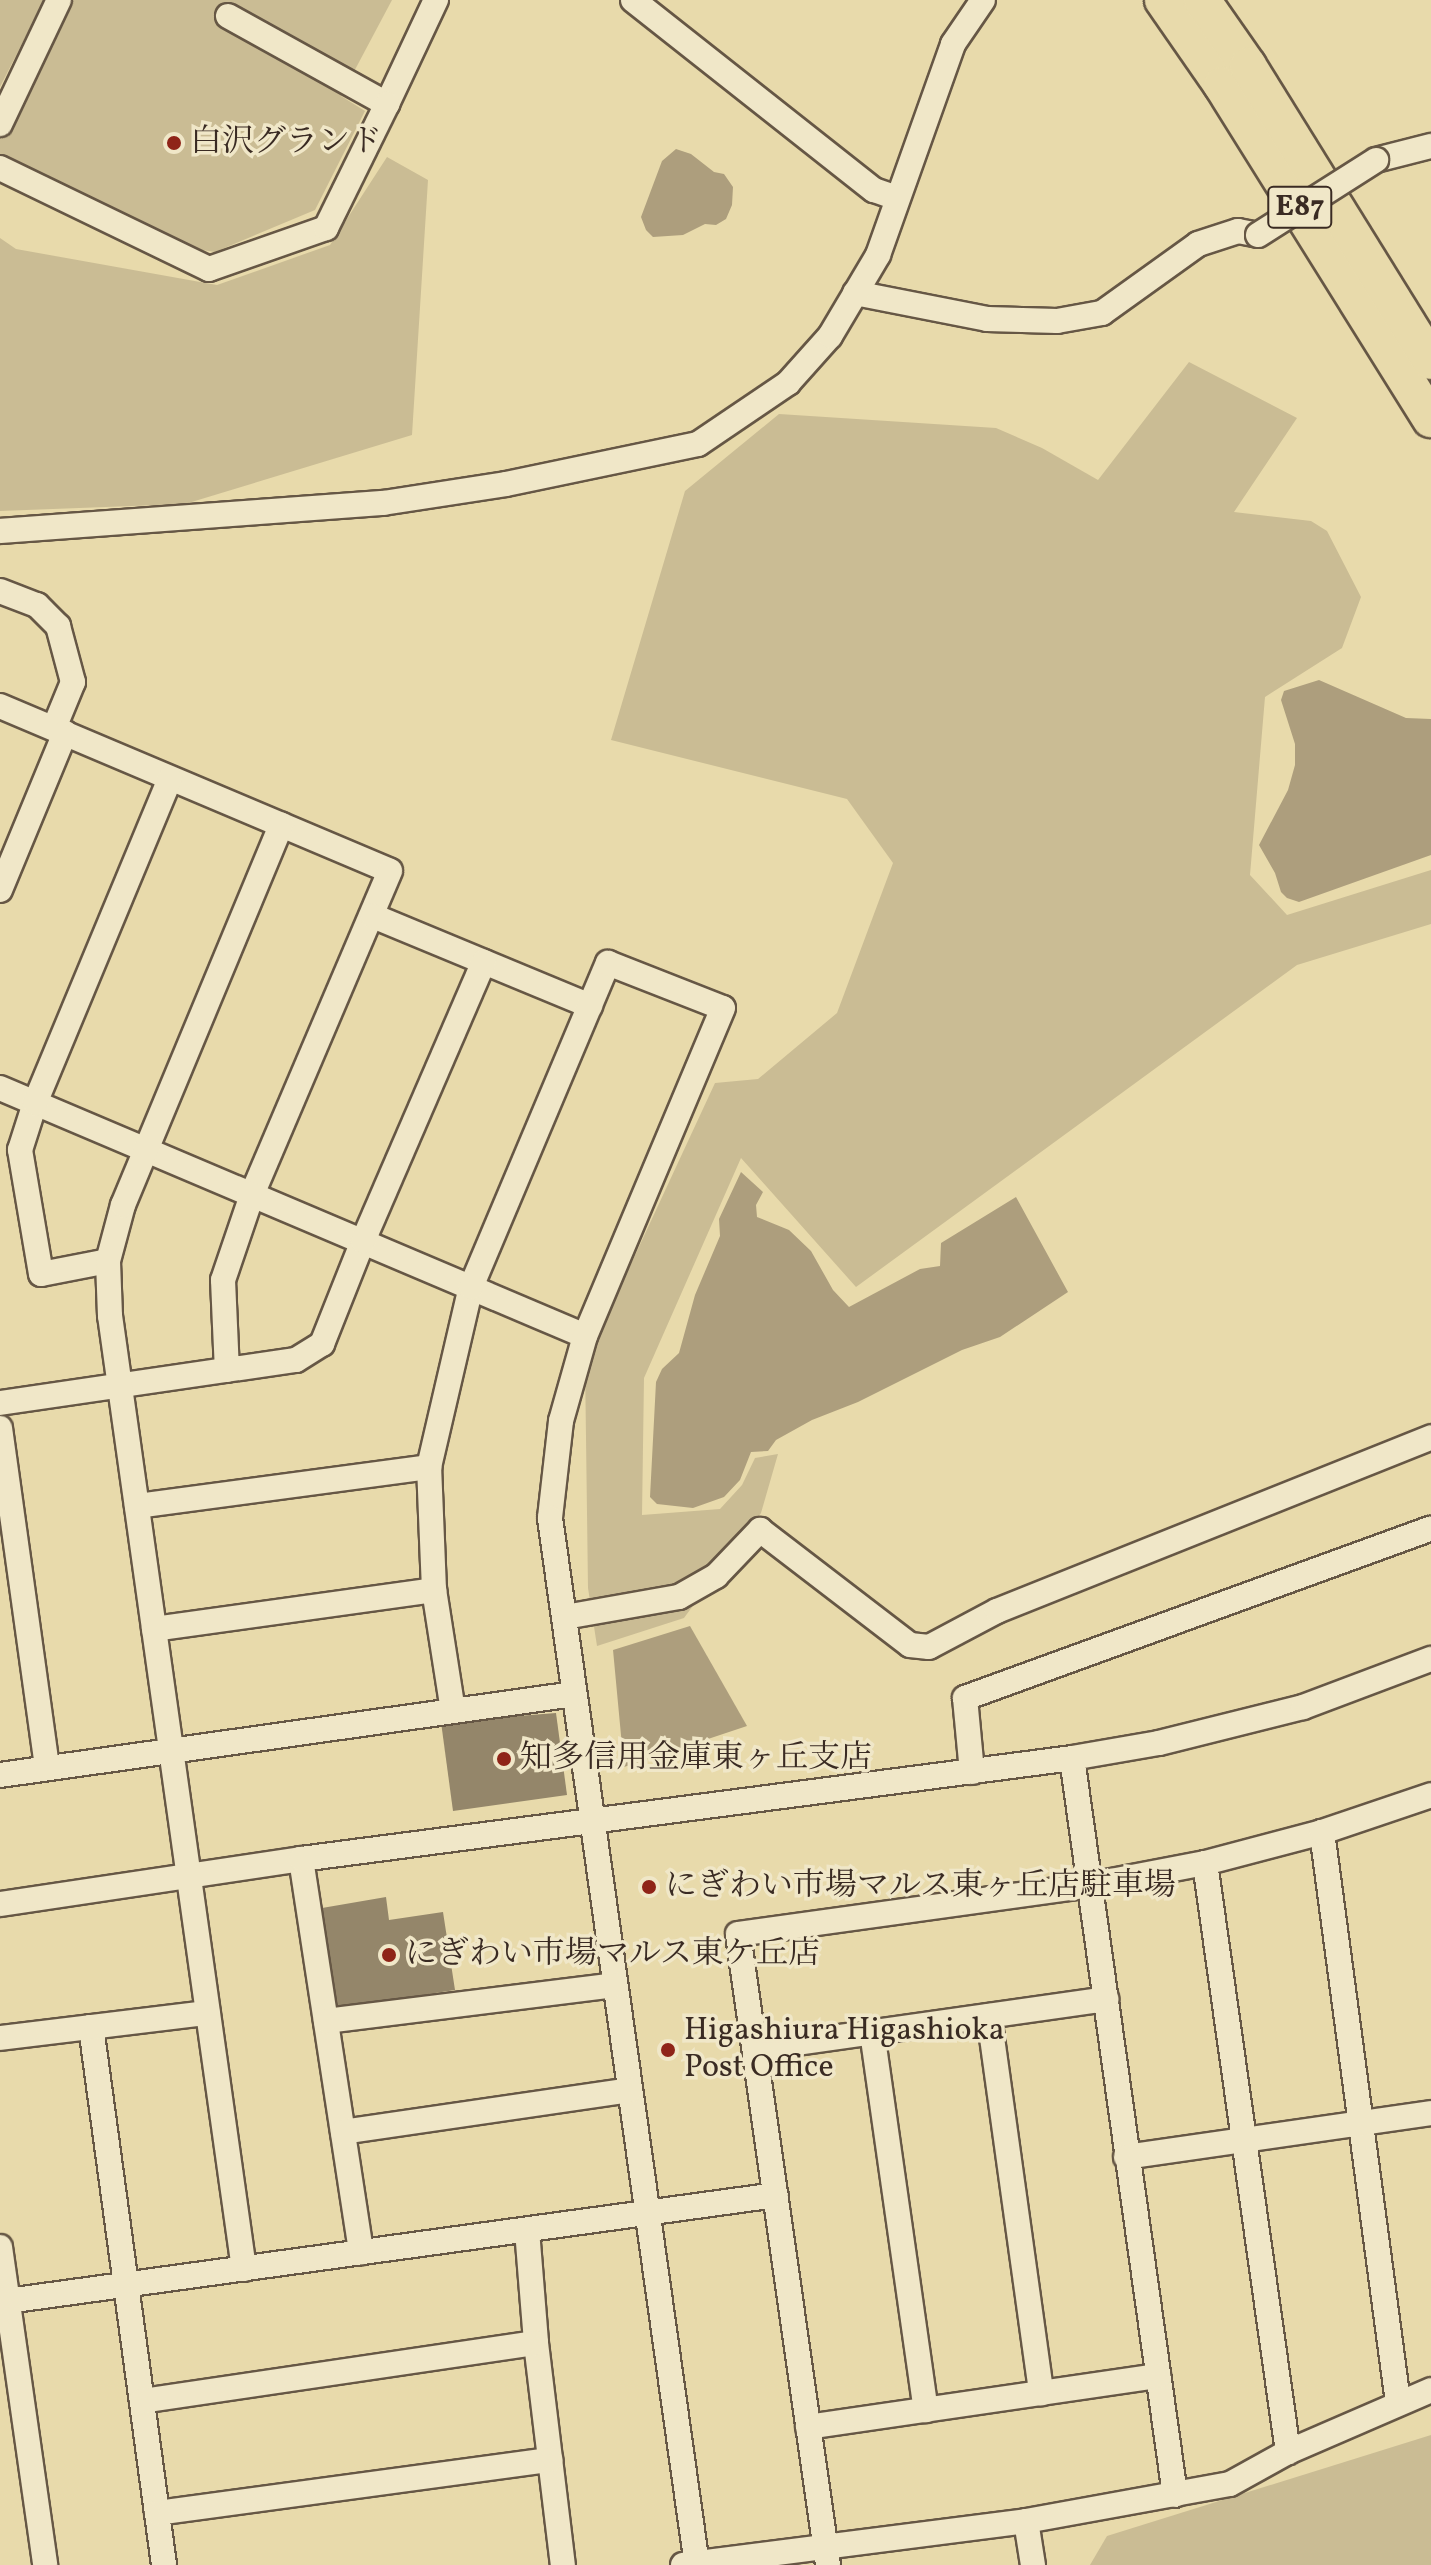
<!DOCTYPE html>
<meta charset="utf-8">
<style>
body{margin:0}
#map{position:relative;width:1431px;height:2565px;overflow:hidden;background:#e8daab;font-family:Vollkorn,"Noto Serif JP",serif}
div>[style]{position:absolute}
.green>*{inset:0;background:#cabc94}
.water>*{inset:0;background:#ad9e7d}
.building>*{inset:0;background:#94866a}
.roads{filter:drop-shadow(2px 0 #665745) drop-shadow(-2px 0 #665745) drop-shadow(0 2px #665745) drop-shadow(0 -2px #665745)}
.minor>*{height:24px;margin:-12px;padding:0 12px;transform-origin:12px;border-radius:12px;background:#f0e7c8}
.highway>*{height:36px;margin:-18px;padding:0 18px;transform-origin:18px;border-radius:18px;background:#e8daab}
.bridges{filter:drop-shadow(2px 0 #665745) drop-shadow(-2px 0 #665745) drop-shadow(0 2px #665745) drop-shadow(0 -2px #665745)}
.minor-bridge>*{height:24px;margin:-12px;padding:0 12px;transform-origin:12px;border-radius:12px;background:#f0e7c8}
.dots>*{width:22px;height:22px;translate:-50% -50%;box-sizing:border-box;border:4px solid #f0e7c8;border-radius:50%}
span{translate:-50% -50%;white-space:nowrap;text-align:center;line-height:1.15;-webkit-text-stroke:7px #f0e7c8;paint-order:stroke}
.shield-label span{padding:2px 6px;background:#f0e7c8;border:2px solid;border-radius:6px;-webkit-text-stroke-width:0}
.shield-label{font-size:30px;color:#3a2b23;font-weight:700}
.poi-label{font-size:32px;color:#3a2b23}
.left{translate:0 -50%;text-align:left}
</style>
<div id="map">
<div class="green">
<div style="clip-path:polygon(0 0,44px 0,0 87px)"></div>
<div style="clip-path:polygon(59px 0,392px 0,341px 96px,365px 111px,315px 210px,215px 252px,139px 240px,0 170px,0 116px)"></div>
<div style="clip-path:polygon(387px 157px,428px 180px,412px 435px,185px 504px,0 511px,0 238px,16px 249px,217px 285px,330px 245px)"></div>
<div style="clip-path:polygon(1189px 362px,1297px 418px,1234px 512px,1311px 521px,1327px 531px,1361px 597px,1342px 648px,1265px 697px,1250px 875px,1287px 915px,1431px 870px,1431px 924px,1297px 965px,856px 1287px,741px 1158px,644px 1378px,642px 1515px,720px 1509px,742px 1485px,755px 1458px,778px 1454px,761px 1513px,684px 1618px,597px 1646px,588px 1588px,585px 1363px,715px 1083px,758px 1079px,837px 1013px,893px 863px,847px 799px,611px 740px,685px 491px,779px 414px,996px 428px,1042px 448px,1098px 480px)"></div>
<div style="clip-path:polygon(1431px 2435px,1431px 2565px,1090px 2565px,1107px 2536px)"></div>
</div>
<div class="water">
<div style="clip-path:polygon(676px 149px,691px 154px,714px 172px,724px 174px,733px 187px,732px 205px,726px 219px,716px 225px,705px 224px,683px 235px,653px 237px,646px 230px,641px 217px,662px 161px)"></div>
<div style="clip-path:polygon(1319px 680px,1406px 718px,1431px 719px,1431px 855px,1299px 902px,1287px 898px,1281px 892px,1275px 873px,1259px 845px,1288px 790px,1295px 765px,1295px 744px,1281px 700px,1284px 691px)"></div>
<div style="clip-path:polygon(741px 1172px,763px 1192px,756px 1205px,757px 1217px,789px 1230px,811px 1251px,833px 1290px,849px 1307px,920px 1269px,940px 1266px,941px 1243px,1016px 1197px,1068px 1292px,1000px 1337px,962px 1350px,858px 1402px,812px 1420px,776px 1440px,768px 1451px,751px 1452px,740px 1480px,724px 1497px,693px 1508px,657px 1504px,650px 1497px,656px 1382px,662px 1369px,679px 1353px,695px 1295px,720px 1236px,719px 1219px)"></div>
<div style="clip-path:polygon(690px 1626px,747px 1726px,624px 1767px,613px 1650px)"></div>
</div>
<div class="building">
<div style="clip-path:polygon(556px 1713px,567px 1795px,453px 1811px,441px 1722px)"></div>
<div style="clip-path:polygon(386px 1897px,389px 1920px,443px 1912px,455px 1990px,337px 2008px,322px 1908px)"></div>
</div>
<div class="roads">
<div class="minor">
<div style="left:633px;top:0;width:307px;rotate:38.3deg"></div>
<div style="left:874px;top:190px;width:24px;rotate:19deg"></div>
<div style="left:228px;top:16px;width:182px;rotate:29deg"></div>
<div style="left:387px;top:104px;width:115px;rotate:-64.8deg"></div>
<div style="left:0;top:124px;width:137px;rotate:-64.6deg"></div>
<div style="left:1376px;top:160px;width:57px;rotate:-14.3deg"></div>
<div style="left:0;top:168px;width:232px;rotate:25.8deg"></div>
<div style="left:209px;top:269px;width:124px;rotate:-19.3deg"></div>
<div style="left:326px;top:228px;width:138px;rotate:-63.8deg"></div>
<div style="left:855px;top:293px;width:135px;rotate:11.1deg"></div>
<div style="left:987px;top:319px;width:70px;rotate:1.6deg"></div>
<div style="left:1057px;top:321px;width:46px;rotate:-10.1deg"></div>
<div style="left:1102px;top:313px;width:118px;rotate:-35.7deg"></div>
<div style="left:1198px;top:244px;width:42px;rotate:-18deg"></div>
<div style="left:1238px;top:231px;width:20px;rotate:11deg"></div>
<div style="left:0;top:531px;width:384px;rotate:-4.2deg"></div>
<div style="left:383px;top:503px;width:124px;rotate:-8.8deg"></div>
<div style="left:506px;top:484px;width:196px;rotate:-11.8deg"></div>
<div style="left:698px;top:444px;width:109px;rotate:-34.1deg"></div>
<div style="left:788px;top:383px;width:63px;rotate:-48.2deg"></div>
<div style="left:830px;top:336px;width:94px;rotate:-59.3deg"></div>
<div style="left:878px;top:255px;width:224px;rotate:-70.4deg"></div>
<div style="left:953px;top:44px;width:53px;rotate:-55.7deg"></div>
<div style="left:0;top:591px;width:40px;rotate:21deg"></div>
<div style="left:37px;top:605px;width:30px;rotate:45deg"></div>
<div style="left:58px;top:626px;width:58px;rotate:75deg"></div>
<div style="left:73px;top:682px;width:50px;rotate:112.4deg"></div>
<div style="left:0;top:706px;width:423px;rotate:22.9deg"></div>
<div style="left:390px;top:871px;width:352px;rotate:113.1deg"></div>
<div style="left:252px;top:1195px;width:90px;rotate:108.8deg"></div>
<div style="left:223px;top:1280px;width:90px;rotate:87.5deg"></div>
<div style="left:0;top:890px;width:170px;rotate:-67.5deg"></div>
<div style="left:373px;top:916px;width:235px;rotate:22.5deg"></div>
<div style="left:0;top:1088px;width:635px;rotate:22.97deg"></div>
<div style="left:108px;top:1261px;width:68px;rotate:169deg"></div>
<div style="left:41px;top:1274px;width:126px;rotate:-99.6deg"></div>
<div style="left:20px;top:1150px;width:49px;rotate:-72.3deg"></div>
<div style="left:35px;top:1103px;width:351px;rotate:-67.4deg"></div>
<div style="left:0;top:1403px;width:299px;rotate:-8.3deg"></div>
<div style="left:296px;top:1360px;width:31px;rotate:-32deg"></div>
<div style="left:322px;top:1344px;width:111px;rotate:-68.3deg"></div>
<div style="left:363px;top:1241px;width:304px;rotate:-66.6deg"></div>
<div style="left:0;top:1428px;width:343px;rotate:82.1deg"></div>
<div style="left:137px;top:1506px;width:295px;rotate:-7.6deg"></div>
<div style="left:565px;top:1617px;width:116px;rotate:-10deg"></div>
<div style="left:679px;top:1597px;width:43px;rotate:-29.6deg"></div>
<div style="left:716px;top:1576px;width:64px;rotate:-46.3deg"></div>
<div style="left:760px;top:1530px;width:189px;rotate:37.5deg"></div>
<div style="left:910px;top:1645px;width:19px;rotate:6deg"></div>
<div style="left:929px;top:1647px;width:77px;rotate:-27.9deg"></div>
<div style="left:997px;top:1611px;width:468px;rotate:-21.8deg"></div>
<div style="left:154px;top:1629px;width:283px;rotate:-7.9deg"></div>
<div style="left:453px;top:1711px;width:122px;rotate:-98.9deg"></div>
<div style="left:434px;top:1590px;width:123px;rotate:-92.3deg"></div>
<div style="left:429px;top:1467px;width:185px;rotate:-76.9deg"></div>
<div style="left:471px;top:1287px;width:352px;rotate:-67.1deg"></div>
<div style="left:608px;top:963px;width:123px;rotate:21.4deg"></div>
<div style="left:723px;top:1008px;width:356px;rotate:112.8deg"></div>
<div style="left:585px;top:1336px;width:88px;rotate:105.8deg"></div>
<div style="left:561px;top:1421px;width:98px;rotate:96.5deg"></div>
<div style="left:550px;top:1518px;width:1057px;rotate:82.01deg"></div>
<div style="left:1072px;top:1758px;width:744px;rotate:82.04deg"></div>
<div style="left:972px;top:1772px;width:74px;rotate:-95.4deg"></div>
<div style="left:965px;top:1698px;width:496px;rotate:-20deg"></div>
<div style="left:0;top:1775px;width:580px;rotate:-8.03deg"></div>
<div style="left:1322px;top:1832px;width:575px;rotate:82.41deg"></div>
<div style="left:301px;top:1859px;width:398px;rotate:81.3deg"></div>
<div style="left:1205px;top:1863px;width:595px;rotate:81.98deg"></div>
<div style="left:0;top:1904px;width:304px;rotate:-8.5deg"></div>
<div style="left:301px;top:1859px;width:778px;rotate:-7.46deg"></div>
<div style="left:1072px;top:1758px;width:88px;rotate:-9.8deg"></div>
<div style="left:1159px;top:1743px;width:148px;rotate:-14deg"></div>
<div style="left:1303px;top:1707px;width:137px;rotate:-20.6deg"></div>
<div style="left:989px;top:2016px;width:381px;rotate:82.1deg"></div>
<div style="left:326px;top:2021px;width:291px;rotate:-7.1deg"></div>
<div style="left:91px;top:2027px;width:543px;rotate:82.27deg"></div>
<div style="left:872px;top:2032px;width:382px;rotate:81.9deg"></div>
<div style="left:0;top:2038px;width:209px;rotate:-6.9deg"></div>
<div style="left:755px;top:2049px;width:355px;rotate:-8.1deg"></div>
<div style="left:343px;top:2132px;width:290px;rotate:-8.3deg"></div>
<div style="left:1126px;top:2157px;width:308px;rotate:-8.2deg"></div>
<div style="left:527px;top:2230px;width:113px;rotate:85.4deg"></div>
<div style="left:536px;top:2343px;width:224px;rotate:83.1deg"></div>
<div style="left:0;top:2247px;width:321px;rotate:81.9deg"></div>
<div style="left:244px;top:2269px;width:962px;rotate:-98deg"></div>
<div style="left:110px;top:1316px;width:55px;rotate:-92.1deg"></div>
<div style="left:108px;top:1261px;width:58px;rotate:-75deg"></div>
<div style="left:123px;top:1205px;width:412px;rotate:-67.4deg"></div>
<div style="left:0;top:2302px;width:783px;rotate:-7.85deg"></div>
<div style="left:142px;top:2401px;width:398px;rotate:-8.4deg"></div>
<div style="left:808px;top:2427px;width:354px;rotate:-8.3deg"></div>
<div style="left:157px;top:2513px;width:397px;rotate:-7.7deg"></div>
<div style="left:1026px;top:2521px;width:45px;rotate:81deg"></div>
<div style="left:683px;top:2565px;width:346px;rotate:-7.3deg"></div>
<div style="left:1026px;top:2521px;width:207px;rotate:-10.3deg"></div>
<div style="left:1230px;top:2484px;width:66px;rotate:-28.9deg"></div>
<div style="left:1288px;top:2452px;width:156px;rotate:-23.4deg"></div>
<div style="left:828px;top:2565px;width:637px;rotate:-98.12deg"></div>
<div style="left:738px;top:1934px;width:355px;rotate:-7.9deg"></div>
<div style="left:1090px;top:1885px;width:117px;rotate:-10.8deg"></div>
<div style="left:1205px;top:1863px;width:121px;rotate:-14.8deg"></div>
<div style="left:1322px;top:1832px;width:115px;rotate:-18.7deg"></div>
</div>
<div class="highway">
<div style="left:1163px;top:0;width:103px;rotate:55.2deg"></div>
<div style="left:1222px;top:85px;width:394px;rotate:58deg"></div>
<div style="left:1202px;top:0;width:80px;rotate:55.1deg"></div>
<div style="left:1248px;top:66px;width:347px;rotate:58.2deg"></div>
</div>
</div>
<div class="bridges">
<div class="minor-bridge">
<div style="left:1258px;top:235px;width:140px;rotate:-32.4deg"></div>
</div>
</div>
<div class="dots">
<div style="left:174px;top:143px;background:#8f2418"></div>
<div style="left:504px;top:1759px;background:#8f2418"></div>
<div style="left:649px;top:1887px;background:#8f2418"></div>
<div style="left:389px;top:1955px;background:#8f2418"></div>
<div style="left:668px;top:2050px;background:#8f2418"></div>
</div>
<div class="shield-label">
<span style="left:1300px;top:207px">E87</span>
</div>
<div class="poi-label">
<span class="left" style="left:190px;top:143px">白沢グランド</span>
<span class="left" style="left:520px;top:1759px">知多信用金庫東ヶ丘支店</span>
<span class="left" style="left:665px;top:1887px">にぎわい市場マルス東ヶ丘店駐車場</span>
<span class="left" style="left:405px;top:1955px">にぎわい市場マルス東ケ丘店</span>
<span class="left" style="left:684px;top:2050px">Higashiura Higashioka<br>Post Office</span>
</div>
</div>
